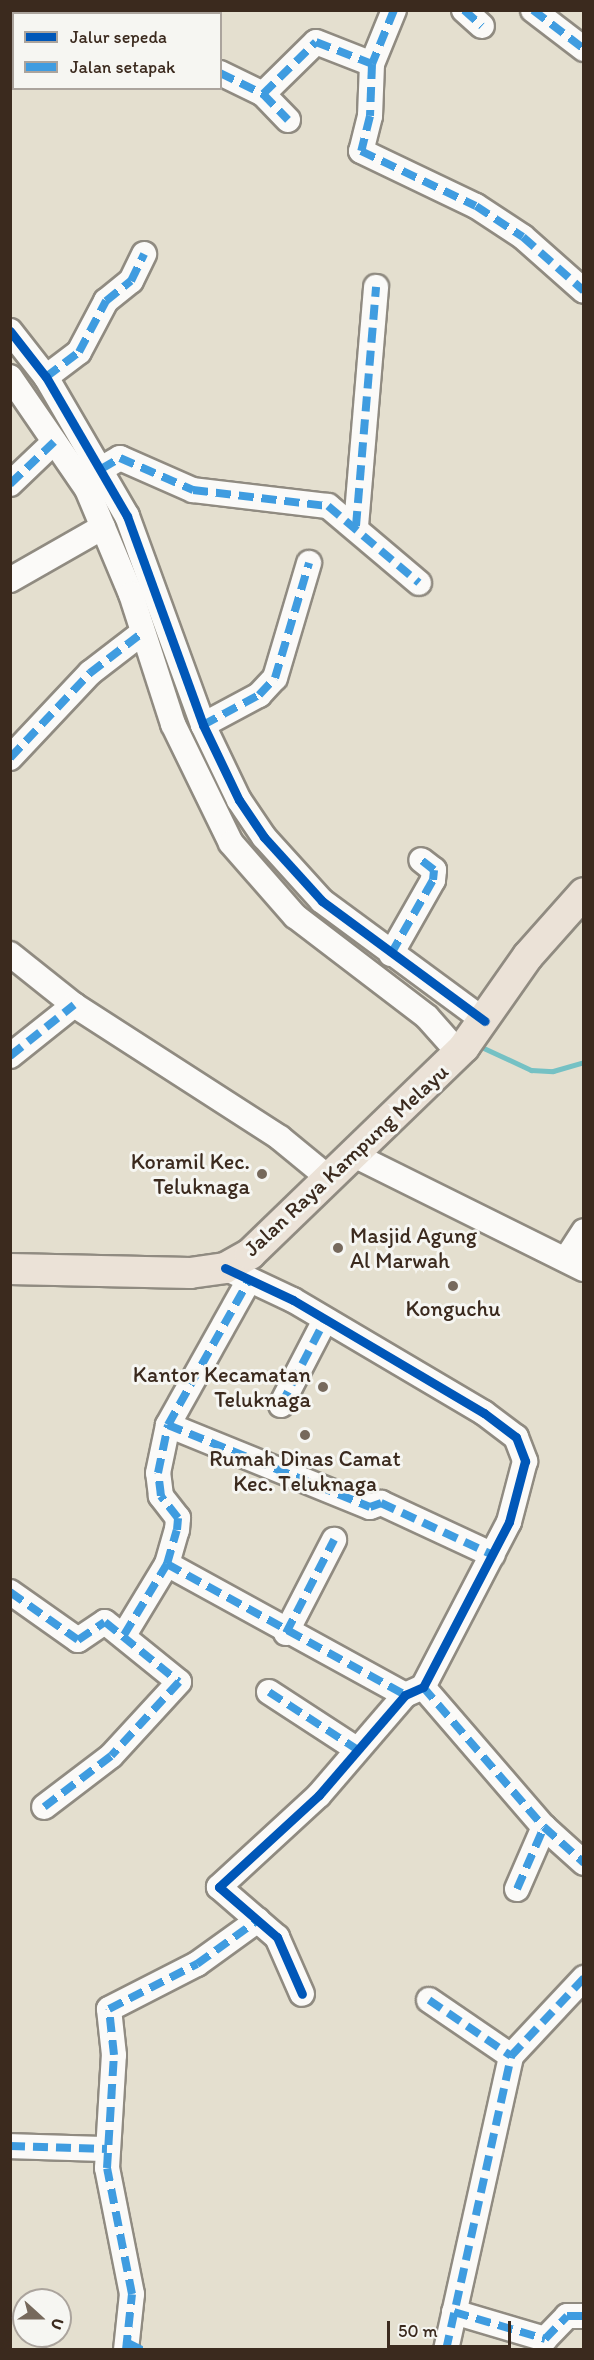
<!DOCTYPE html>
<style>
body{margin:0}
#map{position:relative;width:594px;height:2360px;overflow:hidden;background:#e4dfcf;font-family:Itim,sans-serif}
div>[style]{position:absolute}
.stream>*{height:5px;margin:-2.5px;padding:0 2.5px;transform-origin:2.5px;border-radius:2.5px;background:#75c1c4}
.roads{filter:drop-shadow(2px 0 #908b81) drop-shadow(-2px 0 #908b81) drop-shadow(0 2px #908b81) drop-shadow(0 -2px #908b81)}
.minor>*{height:24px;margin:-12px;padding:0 12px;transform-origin:12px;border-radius:12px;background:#fbfaf8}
.major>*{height:30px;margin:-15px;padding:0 15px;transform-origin:15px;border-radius:15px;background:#ebe2d7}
.quiet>*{height:8px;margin-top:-4px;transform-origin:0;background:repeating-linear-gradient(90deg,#3f9ce0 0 15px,transparent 0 23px)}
.cycleway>*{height:9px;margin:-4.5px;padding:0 4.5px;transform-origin:4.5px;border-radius:4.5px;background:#0057b8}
.dots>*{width:16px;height:16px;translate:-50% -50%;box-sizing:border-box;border:3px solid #f6f6f2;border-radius:50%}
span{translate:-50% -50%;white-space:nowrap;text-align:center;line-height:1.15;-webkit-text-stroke:6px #f6f6f2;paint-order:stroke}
.street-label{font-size:22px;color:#3b2a1e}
.poi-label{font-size:22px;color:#3b2a1e}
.right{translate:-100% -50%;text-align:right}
.left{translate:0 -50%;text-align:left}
.frame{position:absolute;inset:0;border:12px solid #3b2a1e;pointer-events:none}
.legend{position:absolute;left:12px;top:12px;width:210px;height:78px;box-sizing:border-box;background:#f6f6f2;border:2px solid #aba49d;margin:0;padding:8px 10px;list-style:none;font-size:18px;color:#3b2a1e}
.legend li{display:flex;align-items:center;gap:12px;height:30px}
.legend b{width:30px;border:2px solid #aba49d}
.north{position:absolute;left:12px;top:2288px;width:60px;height:60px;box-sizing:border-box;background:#f6f6f2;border:2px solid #aba49d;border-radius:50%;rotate:111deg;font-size:16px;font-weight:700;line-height:24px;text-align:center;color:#3b2a1e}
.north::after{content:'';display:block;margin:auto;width:21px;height:27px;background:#76695c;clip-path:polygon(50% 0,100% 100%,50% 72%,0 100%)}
.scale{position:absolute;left:387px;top:2321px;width:124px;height:27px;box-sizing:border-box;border:3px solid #3b2a1e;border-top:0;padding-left:8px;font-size:18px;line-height:21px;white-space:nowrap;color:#3b2a1e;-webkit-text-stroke:4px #f6f6f2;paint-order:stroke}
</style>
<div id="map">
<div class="stream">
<div style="left:477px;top:1045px;width:60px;rotate:24.8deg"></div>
<div style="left:531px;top:1070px;width:22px;rotate:3deg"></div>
<div style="left:553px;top:1071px;width:32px;rotate:-16deg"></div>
</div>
<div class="roads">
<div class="minor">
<div style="left:394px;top:10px;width:58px;rotate:112.2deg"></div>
<div style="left:372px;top:64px;width:52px;rotate:92.2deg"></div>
<div style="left:370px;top:116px;width:36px;rotate:104deg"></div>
<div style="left:361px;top:151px;width:127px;rotate:25.6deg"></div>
<div style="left:476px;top:206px;width:56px;rotate:33.4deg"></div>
<div style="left:523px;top:237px;width:81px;rotate:41.5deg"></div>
<div style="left:464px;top:10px;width:24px;rotate:42deg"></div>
<div style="left:533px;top:10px;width:64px;rotate:37.4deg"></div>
<div style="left:220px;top:73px;width:48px;rotate:26deg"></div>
<div style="left:263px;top:94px;width:36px;rotate:46deg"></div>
<div style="left:263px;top:94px;width:74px;rotate:-44.5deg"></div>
<div style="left:316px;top:42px;width:60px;rotate:21.4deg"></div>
<div style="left:10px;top:331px;width:58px;rotate:52deg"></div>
<div style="left:46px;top:377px;width:161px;rotate:59.8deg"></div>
<div style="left:127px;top:516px;width:222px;rotate:70deg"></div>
<div style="left:203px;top:725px;width:83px;rotate:64.4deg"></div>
<div style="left:239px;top:800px;width:45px;rotate:56deg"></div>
<div style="left:264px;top:837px;width:86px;rotate:47.8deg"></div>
<div style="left:322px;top:901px;width:202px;rotate:36.4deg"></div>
<div style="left:10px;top:377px;width:136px;rotate:55.5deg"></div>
<div style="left:87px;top:489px;width:114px;rotate:67.3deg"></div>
<div style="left:131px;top:594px;width:137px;rotate:72.1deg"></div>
<div style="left:173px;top:724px;width:132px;rotate:64deg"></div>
<div style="left:231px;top:843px;width:97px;rotate:48.8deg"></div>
<div style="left:295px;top:916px;width:166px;rotate:37.4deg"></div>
<div style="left:427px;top:1017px;width:48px;rotate:48.4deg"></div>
<div style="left:46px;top:377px;width:41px;rotate:-37.1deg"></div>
<div style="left:79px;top:352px;width:58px;rotate:-62.1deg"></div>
<div style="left:106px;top:301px;width:32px;rotate:-39deg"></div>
<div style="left:131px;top:281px;width:30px;rotate:-64deg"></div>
<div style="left:101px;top:469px;width:22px;rotate:-30deg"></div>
<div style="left:120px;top:458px;width:80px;rotate:23.7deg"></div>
<div style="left:193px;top:490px;width:136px;rotate:6.8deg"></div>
<div style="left:328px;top:506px;width:119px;rotate:40.2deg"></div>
<div style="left:10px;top:484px;width:61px;rotate:-43.7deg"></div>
<div style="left:356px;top:526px;width:240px;rotate:-85.2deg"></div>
<div style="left:10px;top:580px;width:107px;rotate:-29.7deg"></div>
<div style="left:203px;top:725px;width:64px;rotate:-28.2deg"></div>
<div style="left:259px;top:695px;width:23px;rotate:-47deg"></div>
<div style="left:275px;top:678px;width:120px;rotate:-73.5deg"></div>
<div style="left:10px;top:758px;width:117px;rotate:-46.7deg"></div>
<div style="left:90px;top:673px;width:66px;rotate:-37.6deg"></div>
<div style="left:10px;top:954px;width:82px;rotate:38.6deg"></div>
<div style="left:74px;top:1005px;width:245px;rotate:32.8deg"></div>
<div style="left:280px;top:1138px;width:65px;rotate:39.4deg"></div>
<div style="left:391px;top:954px;width:85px;rotate:-60.4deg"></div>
<div style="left:433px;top:880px;width:10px;rotate:-84deg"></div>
<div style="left:434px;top:870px;width:16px;rotate:-142deg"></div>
<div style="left:10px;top:1056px;width:82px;rotate:-38.6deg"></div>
<div style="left:356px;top:1156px;width:254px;rotate:26.4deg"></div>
<div style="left:566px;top:1259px;width:33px;rotate:-57deg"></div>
<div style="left:225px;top:1268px;width:75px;rotate:25.2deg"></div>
<div style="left:293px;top:1300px;width:222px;rotate:30.6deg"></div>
<div style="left:484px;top:1413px;width:40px;rotate:37deg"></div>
<div style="left:516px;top:1437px;width:26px;rotate:69deg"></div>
<div style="left:525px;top:1461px;width:63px;rotate:104.7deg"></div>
<div style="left:509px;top:1522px;width:186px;rotate:117.5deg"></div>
<div style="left:423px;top:1687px;width:20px;rotate:156deg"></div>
<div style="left:405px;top:1695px;width:132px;rotate:130.7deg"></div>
<div style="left:319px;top:1795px;width:136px;rotate:137.4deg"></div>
<div style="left:219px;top:1887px;width:77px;rotate:40.8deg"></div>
<div style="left:277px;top:1937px;width:62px;rotate:66.3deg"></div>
<div style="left:281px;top:1405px;width:96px;rotate:-62.6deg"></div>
<div style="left:168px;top:1425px;width:218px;rotate:22.1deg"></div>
<div style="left:370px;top:1507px;width:12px;rotate:-20deg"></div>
<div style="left:381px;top:1503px;width:123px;rotate:24.9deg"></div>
<div style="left:167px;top:1564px;width:272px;rotate:28.8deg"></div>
<div style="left:10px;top:1592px;width:83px;rotate:35.2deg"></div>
<div style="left:78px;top:1640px;width:32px;rotate:-34deg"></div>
<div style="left:105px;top:1622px;width:95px;rotate:39deg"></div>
<div style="left:179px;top:1682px;width:100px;rotate:132.6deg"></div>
<div style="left:111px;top:1756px;width:84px;rotate:142.7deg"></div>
<div style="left:286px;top:1633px;width:105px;rotate:-62.7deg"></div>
<div style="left:124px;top:1635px;width:83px;rotate:-58.8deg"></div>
<div style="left:167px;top:1564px;width:35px;rotate:-74deg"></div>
<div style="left:177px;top:1530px;width:12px;rotate:-85deg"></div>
<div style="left:178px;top:1518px;width:28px;rotate:-128deg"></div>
<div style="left:161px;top:1496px;width:23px;rotate:-97deg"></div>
<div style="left:158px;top:1473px;width:49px;rotate:-78.2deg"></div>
<div style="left:168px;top:1425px;width:166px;rotate:-60.8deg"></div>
<div style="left:423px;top:1687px;width:185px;rotate:49.2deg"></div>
<div style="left:544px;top:1827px;width:54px;rotate:42deg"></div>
<div style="left:269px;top:1692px;width:103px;rotate:33.1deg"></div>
<div style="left:517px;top:1889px;width:68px;rotate:-66.5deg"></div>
<div style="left:429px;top:2000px;width:99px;rotate:34.3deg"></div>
<div style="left:10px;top:2146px;width:97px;rotate:1.8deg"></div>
<div style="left:454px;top:2312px;width:95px;rotate:16.5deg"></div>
<div style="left:545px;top:2339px;width:32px;rotate:-46deg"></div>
<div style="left:567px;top:2316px;width:17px"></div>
<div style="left:126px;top:2350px;width:56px;rotate:-83.9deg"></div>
<div style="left:132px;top:2294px;width:128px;rotate:-101.2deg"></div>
<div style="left:107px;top:2168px;width:113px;rotate:-86.5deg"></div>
<div style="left:114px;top:2055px;width:46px;rotate:-96.2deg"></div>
<div style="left:109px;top:2009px;width:99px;rotate:-27.1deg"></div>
<div style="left:197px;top:1964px;width:75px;rotate:-35.8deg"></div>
<div style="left:446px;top:2350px;width:301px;rotate:-77.5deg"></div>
<div style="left:511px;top:2056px;width:107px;rotate:-46.9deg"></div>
</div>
<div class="major">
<div style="left:10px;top:1269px;width:180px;rotate:1.3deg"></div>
<div style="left:190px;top:1273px;width:35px;rotate:-8deg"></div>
<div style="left:225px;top:1268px;width:29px;rotate:-29deg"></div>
<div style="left:250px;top:1254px;width:298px;rotate:-44deg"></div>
<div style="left:464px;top:1047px;width:111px;rotate:-54.9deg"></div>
<div style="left:528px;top:956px;width:84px;rotate:-48.4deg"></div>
</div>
</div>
<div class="quiet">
<div style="left:394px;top:10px;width:58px;rotate:112.2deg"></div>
<div style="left:372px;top:64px;width:52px;rotate:92.2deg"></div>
<div style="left:370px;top:116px;width:36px;rotate:104deg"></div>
<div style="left:361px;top:151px;width:127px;rotate:25.6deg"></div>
<div style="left:476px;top:206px;width:56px;rotate:33.4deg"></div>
<div style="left:523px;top:237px;width:81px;rotate:41.5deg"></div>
<div style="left:464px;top:10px;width:24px;rotate:42deg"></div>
<div style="left:533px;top:10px;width:64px;rotate:37.4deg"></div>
<div style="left:220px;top:73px;width:48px;rotate:26deg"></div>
<div style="left:263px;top:94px;width:36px;rotate:46deg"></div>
<div style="left:263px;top:94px;width:74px;rotate:-44.5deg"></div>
<div style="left:316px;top:42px;width:60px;rotate:21.4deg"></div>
<div style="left:46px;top:377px;width:41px;rotate:-37.1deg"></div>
<div style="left:79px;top:352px;width:58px;rotate:-62.1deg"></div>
<div style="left:106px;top:301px;width:32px;rotate:-39deg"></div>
<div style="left:131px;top:281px;width:30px;rotate:-64deg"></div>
<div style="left:101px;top:469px;width:22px;rotate:-30deg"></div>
<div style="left:120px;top:458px;width:80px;rotate:23.7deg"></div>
<div style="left:193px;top:490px;width:136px;rotate:6.8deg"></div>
<div style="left:328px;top:506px;width:119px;rotate:40.2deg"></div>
<div style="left:10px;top:484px;width:61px;rotate:-43.7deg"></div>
<div style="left:356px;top:526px;width:240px;rotate:-85.2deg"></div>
<div style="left:203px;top:725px;width:64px;rotate:-28.2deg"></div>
<div style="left:259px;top:695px;width:23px;rotate:-47deg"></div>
<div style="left:275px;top:678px;width:120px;rotate:-73.5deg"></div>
<div style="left:10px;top:758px;width:117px;rotate:-46.7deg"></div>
<div style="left:90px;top:673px;width:66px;rotate:-37.6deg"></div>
<div style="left:391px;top:954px;width:85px;rotate:-60.4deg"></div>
<div style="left:433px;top:880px;width:10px;rotate:-84deg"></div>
<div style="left:434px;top:870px;width:16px;rotate:-142deg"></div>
<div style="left:10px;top:1056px;width:82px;rotate:-38.6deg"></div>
<div style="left:281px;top:1405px;width:96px;rotate:-62.6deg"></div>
<div style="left:168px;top:1425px;width:218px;rotate:22.1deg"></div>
<div style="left:370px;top:1507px;width:12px;rotate:-20deg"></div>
<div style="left:381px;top:1503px;width:123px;rotate:24.9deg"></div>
<div style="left:167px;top:1564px;width:272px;rotate:28.8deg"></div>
<div style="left:10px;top:1592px;width:83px;rotate:35.2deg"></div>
<div style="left:78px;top:1640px;width:32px;rotate:-34deg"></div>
<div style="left:105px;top:1622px;width:95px;rotate:39deg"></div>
<div style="left:179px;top:1682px;width:100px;rotate:132.6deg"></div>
<div style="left:111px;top:1756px;width:84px;rotate:142.7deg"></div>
<div style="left:286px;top:1633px;width:105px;rotate:-62.7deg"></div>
<div style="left:124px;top:1635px;width:83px;rotate:-58.8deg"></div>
<div style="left:167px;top:1564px;width:35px;rotate:-74deg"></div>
<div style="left:177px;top:1530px;width:12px;rotate:-85deg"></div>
<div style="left:178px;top:1518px;width:28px;rotate:-128deg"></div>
<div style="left:161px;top:1496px;width:23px;rotate:-97deg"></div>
<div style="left:158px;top:1473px;width:49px;rotate:-78.2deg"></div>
<div style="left:168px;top:1425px;width:166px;rotate:-60.8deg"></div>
<div style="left:423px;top:1687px;width:185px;rotate:49.2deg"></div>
<div style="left:544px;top:1827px;width:54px;rotate:42deg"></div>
<div style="left:269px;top:1692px;width:103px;rotate:33.1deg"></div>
<div style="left:517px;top:1889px;width:68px;rotate:-66.5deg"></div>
<div style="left:429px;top:2000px;width:99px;rotate:34.3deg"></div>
<div style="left:10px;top:2146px;width:97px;rotate:1.8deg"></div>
<div style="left:454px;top:2312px;width:95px;rotate:16.5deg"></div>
<div style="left:545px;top:2339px;width:32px;rotate:-46deg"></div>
<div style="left:567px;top:2316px;width:17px"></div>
<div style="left:128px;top:2343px;width:16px;rotate:27deg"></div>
<div style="left:126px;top:2350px;width:56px;rotate:-83.9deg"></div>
<div style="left:132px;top:2294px;width:128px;rotate:-101.2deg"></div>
<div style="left:107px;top:2168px;width:113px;rotate:-86.5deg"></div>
<div style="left:114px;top:2055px;width:46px;rotate:-96.2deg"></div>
<div style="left:109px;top:2009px;width:99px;rotate:-27.1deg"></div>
<div style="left:197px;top:1964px;width:75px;rotate:-35.8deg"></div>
<div style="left:446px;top:2350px;width:301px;rotate:-77.5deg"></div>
<div style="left:511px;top:2056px;width:107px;rotate:-46.9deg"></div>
</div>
<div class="cycleway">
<div style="left:10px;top:331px;width:58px;rotate:52deg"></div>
<div style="left:46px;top:377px;width:161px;rotate:59.8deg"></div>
<div style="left:127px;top:516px;width:222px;rotate:70deg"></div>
<div style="left:203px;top:725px;width:83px;rotate:64.4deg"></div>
<div style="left:239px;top:800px;width:45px;rotate:56deg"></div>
<div style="left:264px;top:837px;width:86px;rotate:47.8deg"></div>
<div style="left:322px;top:901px;width:202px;rotate:36.4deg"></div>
<div style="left:225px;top:1268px;width:75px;rotate:25.2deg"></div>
<div style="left:293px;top:1300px;width:222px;rotate:30.6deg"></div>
<div style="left:484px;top:1413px;width:40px;rotate:37deg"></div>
<div style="left:516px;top:1437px;width:26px;rotate:69deg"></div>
<div style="left:525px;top:1461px;width:63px;rotate:104.7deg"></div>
<div style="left:509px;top:1522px;width:186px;rotate:117.5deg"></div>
<div style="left:423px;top:1687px;width:20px;rotate:156deg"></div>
<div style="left:405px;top:1695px;width:132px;rotate:130.7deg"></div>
<div style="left:319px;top:1795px;width:136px;rotate:137.4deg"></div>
<div style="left:219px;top:1887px;width:77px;rotate:40.8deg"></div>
<div style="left:277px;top:1937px;width:62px;rotate:66.3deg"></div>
</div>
<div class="dots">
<div style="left:262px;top:1174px;background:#76695c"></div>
<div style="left:338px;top:1248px;background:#76695c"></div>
<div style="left:453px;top:1286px;background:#76695c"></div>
<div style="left:323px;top:1387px;background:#76695c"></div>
<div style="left:305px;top:1435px;background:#76695c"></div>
</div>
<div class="street-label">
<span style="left:346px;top:1160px;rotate:-43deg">Jalan Raya Kampung Melayu</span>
</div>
<div class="poi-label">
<span class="right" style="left:250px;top:1174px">Koramil Kec.<br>Teluknaga</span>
<span class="left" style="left:350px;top:1248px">Masjid Agung<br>Al Marwah</span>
<span style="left:453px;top:1309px">Konguchu</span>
<span class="right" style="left:311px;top:1387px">Kantor Kecamatan<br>Teluknaga</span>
<span style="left:305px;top:1471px">Rumah Dinas Camat<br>Kec. Teluknaga</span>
</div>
<div class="frame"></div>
<ul class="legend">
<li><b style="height:8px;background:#0057b8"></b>Jalur sepeda</li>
<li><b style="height:8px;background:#3f9ce0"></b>Jalan setapak</li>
</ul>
<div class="north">U</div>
<div class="scale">50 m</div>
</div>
